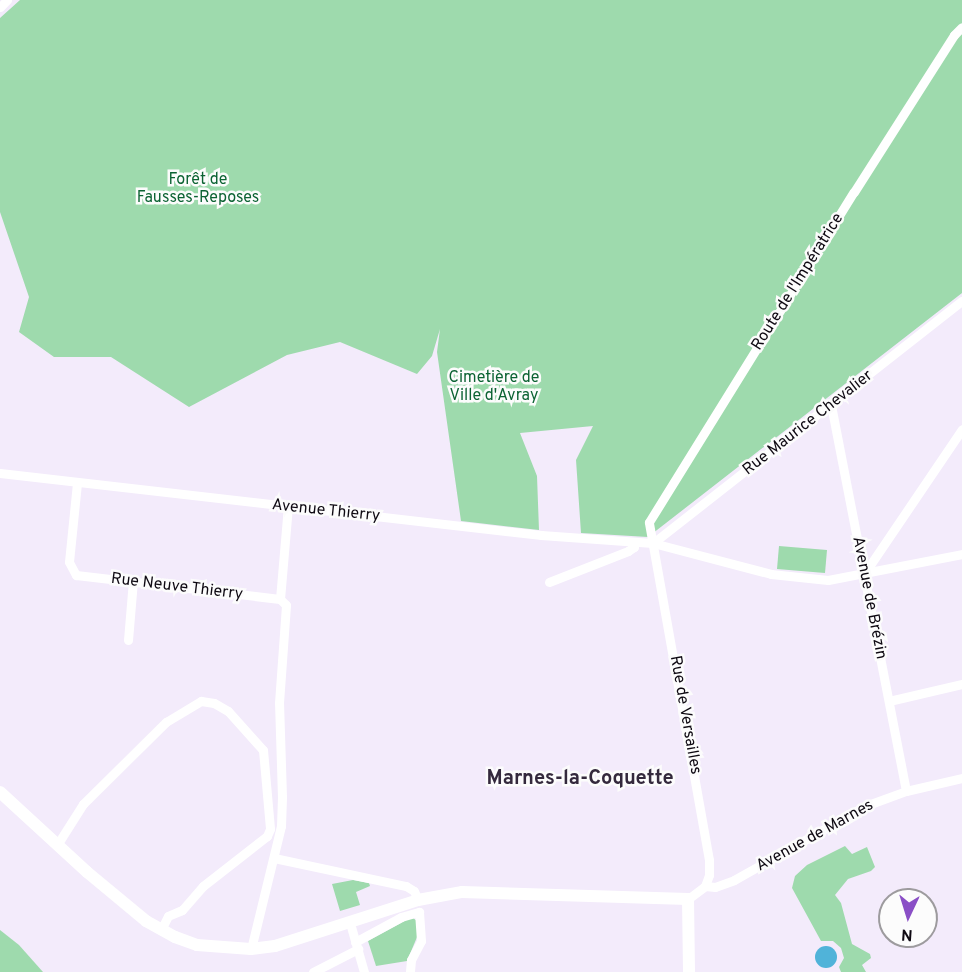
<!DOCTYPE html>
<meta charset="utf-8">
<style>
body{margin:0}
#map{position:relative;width:962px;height:972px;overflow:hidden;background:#f3ebfb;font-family:Overpass,sans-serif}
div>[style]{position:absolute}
.green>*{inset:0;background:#9edaad}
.water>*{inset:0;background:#50b3d9}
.round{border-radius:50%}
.minor>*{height:9px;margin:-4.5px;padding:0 4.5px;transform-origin:4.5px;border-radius:4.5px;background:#fff}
.secondary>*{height:12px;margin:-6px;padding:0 6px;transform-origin:6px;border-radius:6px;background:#fff}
span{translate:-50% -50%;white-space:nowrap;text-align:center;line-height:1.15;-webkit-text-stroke:5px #fcfcfc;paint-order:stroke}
.park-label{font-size:16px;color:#0c6333}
.street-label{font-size:16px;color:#0e0912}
.quarter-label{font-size:20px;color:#34293d;font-weight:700}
.north{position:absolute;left:878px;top:888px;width:60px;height:60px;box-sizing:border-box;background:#fcfcfc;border:2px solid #9d9b9e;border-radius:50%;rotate:184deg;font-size:16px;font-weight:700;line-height:24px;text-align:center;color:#0e0912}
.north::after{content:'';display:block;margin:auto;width:21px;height:27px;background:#8a4fc6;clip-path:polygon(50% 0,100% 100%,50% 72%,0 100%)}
</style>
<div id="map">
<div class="green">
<div style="clip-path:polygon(20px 0,962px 0,962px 293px,648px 537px,581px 533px,576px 460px,593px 426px,520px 433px,537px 476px,539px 530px,461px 521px,437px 352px,440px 329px,432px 356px,417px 374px,340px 342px,287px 355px,189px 407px,111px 357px,54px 357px,19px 332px,29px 297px,0 212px,0 18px)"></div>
<div style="clip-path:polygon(779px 546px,827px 550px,825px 573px,777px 569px)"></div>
<div style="clip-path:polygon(845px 846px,852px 854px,867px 847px,875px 867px,871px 871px,848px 879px,835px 895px,841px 903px,852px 944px,870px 954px,871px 958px,862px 965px,866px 972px,841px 972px,839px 967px,844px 958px,841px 948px,833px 941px,821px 941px,792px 888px,795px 876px,807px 865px)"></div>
<div style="clip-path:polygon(353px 880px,369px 883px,370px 886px,356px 892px,360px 905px,340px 911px,332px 884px)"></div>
<div style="clip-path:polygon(412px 917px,418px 922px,420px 930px,407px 961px,376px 966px,368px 941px)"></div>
<div style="clip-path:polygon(0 930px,19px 945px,43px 972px,0 972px)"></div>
</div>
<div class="water">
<div class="round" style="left:815px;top:946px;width:22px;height:22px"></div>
</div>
<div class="minor">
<div style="left:0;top:7px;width:10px;rotate:-45deg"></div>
<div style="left:831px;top:405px;width:393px;rotate:79deg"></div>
<div style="left:0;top:473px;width:545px;rotate:6.54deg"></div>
<div style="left:541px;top:535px;width:112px;rotate:4.1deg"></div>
<div style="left:653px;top:543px;width:122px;rotate:14.7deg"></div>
<div style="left:771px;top:574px;width:57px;rotate:6deg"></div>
<div style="left:828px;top:580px;width:136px;rotate:-11deg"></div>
<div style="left:77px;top:483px;width:79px;rotate:95.8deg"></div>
<div style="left:69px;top:562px;width:15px;rotate:62deg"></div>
<div style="left:76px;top:575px;width:205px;rotate:6.7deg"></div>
<div style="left:653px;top:543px;width:392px;rotate:-38.1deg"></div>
<div style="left:864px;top:574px;width:175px;rotate:-55.9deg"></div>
<div style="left:549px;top:582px;width:85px;rotate:-21.4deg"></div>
<div style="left:628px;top:551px;width:7px;rotate:-34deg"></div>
<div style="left:634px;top:547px;width:5px;rotate:-90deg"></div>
<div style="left:280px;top:599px;width:93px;rotate:-85.1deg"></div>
<div style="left:128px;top:640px;width:59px;rotate:-85.2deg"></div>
<div style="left:889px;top:701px;width:75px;rotate:-13.1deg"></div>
<div style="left:57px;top:845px;width:49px;rotate:-57.6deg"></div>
<div style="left:83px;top:804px;width:117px;rotate:-44.7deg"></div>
<div style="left:166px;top:722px;width:41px;rotate:-31deg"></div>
<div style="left:201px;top:701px;width:13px;rotate:9deg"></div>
<div style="left:214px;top:703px;width:16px;rotate:30deg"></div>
<div style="left:228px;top:711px;width:52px;rotate:48.1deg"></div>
<div style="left:263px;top:750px;width:79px;rotate:84.9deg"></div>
<div style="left:270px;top:829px;width:8px;rotate:113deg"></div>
<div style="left:267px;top:836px;width:81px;rotate:142deg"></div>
<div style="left:203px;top:886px;width:32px;rotate:131deg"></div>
<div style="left:182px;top:910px;width:15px;rotate:157deg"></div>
<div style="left:168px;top:916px;width:16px;rotate:117deg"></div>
<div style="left:274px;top:858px;width:135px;rotate:12deg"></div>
<div style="left:406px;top:886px;width:9px;rotate:32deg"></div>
<div style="left:414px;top:891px;width:10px;rotate:66deg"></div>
<div style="left:705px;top:886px;width:10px;rotate:6deg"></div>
<div style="left:715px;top:887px;width:20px;rotate:-20deg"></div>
<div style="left:734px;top:880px;width:150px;rotate:-29.5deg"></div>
<div style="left:865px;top:806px;width:44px;rotate:-20.1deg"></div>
<div style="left:906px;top:791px;width:57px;rotate:-13.1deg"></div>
<div style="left:688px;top:899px;width:21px;rotate:-37deg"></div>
<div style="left:705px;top:886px;width:12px;rotate:-70deg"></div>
<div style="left:709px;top:875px;width:15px;rotate:-90deg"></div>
<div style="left:709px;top:860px;width:343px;rotate:-100.1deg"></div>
<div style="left:649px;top:522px;width:388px;rotate:-58.2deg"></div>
<div style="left:854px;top:192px;width:186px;rotate:-57.5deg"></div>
<div style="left:954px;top:35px;width:11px;rotate:-45deg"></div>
<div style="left:350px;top:923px;width:51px;rotate:74.1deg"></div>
<div style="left:355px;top:942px;width:52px;rotate:-28.5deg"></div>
<div style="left:401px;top:917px;width:19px;rotate:-16deg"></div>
<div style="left:419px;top:912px;width:29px;rotate:86deg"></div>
<div style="left:421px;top:941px;width:21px;rotate:118deg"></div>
<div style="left:411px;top:960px;width:12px;rotate:95deg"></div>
<div style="left:251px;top:949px;width:127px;rotate:-76.3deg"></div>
<div style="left:281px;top:826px;width:29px;rotate:-88deg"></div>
<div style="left:282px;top:797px;width:94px;rotate:-91.8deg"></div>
<div style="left:279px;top:703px;width:98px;rotate:-85.9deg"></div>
<div style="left:286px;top:605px;width:8px;rotate:-135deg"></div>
<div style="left:313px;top:972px;width:51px;rotate:-27.1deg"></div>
</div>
<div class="secondary">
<div style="left:0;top:792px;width:118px;rotate:42.6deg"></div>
<div style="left:87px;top:872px;width:77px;rotate:39.7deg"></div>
<div style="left:146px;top:921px;width:33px;rotate:29deg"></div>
<div style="left:175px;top:937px;width:23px;rotate:20deg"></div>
<div style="left:197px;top:945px;width:54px;rotate:4.2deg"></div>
<div style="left:251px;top:949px;width:24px;rotate:-7deg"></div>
<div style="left:275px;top:946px;width:150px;rotate:-17.8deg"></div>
<div style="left:418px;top:900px;width:45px;rotate:-10.3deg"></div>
<div style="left:462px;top:892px;width:226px;rotate:1.8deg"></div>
<div style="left:688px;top:899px;width:73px;rotate:89.2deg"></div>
</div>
<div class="park-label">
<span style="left:198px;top:189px">Forêt de<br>Fausses-Reposes</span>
<span style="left:494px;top:387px">Cimetière de<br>Ville d'Avray</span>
</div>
<div class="street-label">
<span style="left:798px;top:282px;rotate:-58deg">Route de l'Impératrice</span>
<span style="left:808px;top:423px;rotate:-38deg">Rue Maurice Chevalier</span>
<span style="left:326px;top:511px;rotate:6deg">Avenue Thierry</span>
<span style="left:177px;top:587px;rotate:7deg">Rue Neuve Thierry</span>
<span style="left:869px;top:598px;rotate:79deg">Avenue de Brézin</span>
<span style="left:685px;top:715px;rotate:80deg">Rue de Versailles</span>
<span style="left:815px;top:836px;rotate:-29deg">Avenue de Marnes</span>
</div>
<div class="quarter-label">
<span style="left:580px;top:779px">Marnes-la-Coquette</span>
</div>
<div class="north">N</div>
</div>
